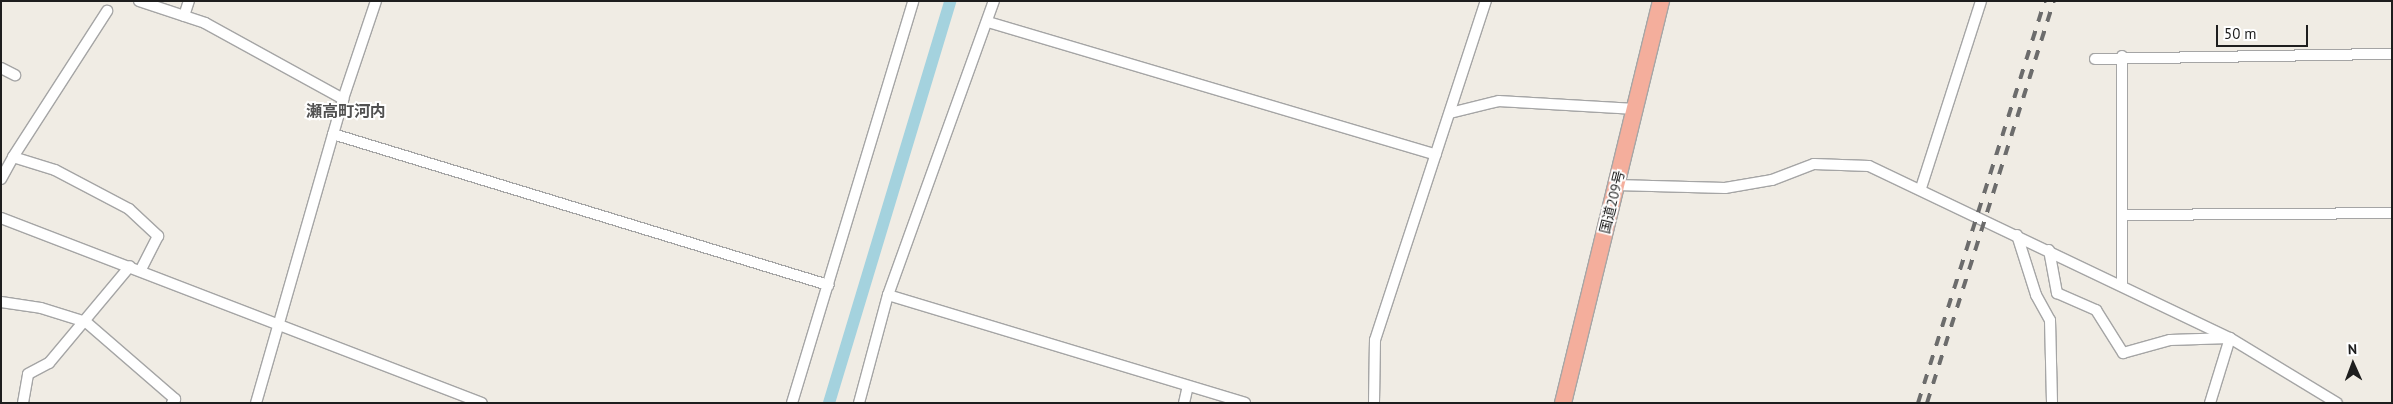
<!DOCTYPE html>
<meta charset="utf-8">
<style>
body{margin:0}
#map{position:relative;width:2393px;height:404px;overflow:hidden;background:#f0ece4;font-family:"PT Sans","Noto Sans JP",sans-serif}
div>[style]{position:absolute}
.canal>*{height:12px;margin:-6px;padding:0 6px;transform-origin:6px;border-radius:6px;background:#a4d2de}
.roads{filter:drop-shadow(1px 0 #a5a5a5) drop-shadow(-1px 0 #a5a5a5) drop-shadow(0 1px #a5a5a5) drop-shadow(0 -1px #a5a5a5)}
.minor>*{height:10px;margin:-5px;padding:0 5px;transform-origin:5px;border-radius:5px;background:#fff}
.trunk>*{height:16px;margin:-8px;padding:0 8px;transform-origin:8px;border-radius:8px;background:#f4ae9c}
.rail>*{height:4px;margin-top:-2px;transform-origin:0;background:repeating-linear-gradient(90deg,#6c6c6c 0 10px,transparent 0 20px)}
span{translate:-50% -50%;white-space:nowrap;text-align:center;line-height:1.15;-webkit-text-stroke:4px #fff;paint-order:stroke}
.street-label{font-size:14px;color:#1e1e1e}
.quarter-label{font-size:16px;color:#515151;font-weight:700}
.frame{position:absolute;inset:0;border:2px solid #1e1e1e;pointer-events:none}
.north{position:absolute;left:2328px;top:339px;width:50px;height:50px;-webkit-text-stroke:4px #fff;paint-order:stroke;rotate:358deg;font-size:14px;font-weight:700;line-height:20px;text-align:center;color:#1e1e1e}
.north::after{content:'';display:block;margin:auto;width:18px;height:22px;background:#1e1e1e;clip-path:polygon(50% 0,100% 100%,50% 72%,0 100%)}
.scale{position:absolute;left:2216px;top:25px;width:92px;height:22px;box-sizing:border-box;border:2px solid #1e1e1e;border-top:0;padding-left:6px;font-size:15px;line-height:18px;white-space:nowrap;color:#1e1e1e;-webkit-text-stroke:4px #fff;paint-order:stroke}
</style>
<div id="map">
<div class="canal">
<div style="left:829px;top:403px;width:420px;rotate:-73.2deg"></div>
</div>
<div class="roads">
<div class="minor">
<div style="left:139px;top:1px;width:70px;rotate:18.4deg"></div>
<div style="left:205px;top:23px;width:158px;rotate:28.8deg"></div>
<div style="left:184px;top:16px;width:16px;rotate:-72deg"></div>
<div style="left:988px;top:22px;width:467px;rotate:16.5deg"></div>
<div style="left:2122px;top:56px;width:229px;rotate:90deg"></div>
<div style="left:2095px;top:59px;width:297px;rotate:-1deg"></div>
<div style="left:1px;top:68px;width:16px;rotate:27deg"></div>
<div style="left:1450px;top:113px;width:50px;rotate:-13.8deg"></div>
<div style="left:1499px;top:101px;width:136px;rotate:3.4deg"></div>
<div style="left:333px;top:134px;width:518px;rotate:16.96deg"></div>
<div style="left:13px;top:157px;width:174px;rotate:-57.2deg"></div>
<div style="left:1px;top:179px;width:25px;rotate:-61deg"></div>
<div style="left:13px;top:157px;width:44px;rotate:17.2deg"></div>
<div style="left:55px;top:170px;width:84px;rotate:27.8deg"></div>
<div style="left:129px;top:209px;width:40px;rotate:43deg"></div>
<div style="left:158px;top:236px;width:38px;rotate:117deg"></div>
<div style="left:1616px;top:185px;width:109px;rotate:1.6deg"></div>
<div style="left:1725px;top:188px;width:48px;rotate:-9.7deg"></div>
<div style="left:1772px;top:180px;width:45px;rotate:-20.9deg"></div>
<div style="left:1814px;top:164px;width:55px;rotate:2.1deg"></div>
<div style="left:1869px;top:166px;width:400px;rotate:25.5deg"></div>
<div style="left:2230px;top:338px;width:125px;rotate:31.3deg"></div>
<div style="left:1921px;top:188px;width:196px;rotate:-72.2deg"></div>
<div style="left:2122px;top:215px;width:270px;rotate:-0.4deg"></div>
<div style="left:1px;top:218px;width:515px;rotate:21.04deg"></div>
<div style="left:2017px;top:235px;width:63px;rotate:72.4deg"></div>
<div style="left:2036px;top:295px;width:29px;rotate:61deg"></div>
<div style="left:2050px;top:320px;width:83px;rotate:88.6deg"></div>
<div style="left:2049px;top:250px;width:44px;rotate:79.5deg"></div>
<div style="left:2057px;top:293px;width:43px;rotate:23.6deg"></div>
<div style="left:2096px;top:310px;width:51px;rotate:57.9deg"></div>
<div style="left:2123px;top:353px;width:49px;rotate:-15.5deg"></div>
<div style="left:2170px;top:340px;width:60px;rotate:-1.9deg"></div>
<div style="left:888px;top:295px;width:373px;rotate:16.8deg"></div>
<div style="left:1px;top:302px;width:40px;rotate:8.5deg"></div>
<div style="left:41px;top:308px;width:47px;rotate:17.3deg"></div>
<div style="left:86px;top:322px;width:118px;rotate:40.9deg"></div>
<div style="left:175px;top:399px;width:5px;rotate:127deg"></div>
<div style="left:23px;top:403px;width:29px;rotate:-80deg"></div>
<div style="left:28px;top:374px;width:24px;rotate:-28deg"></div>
<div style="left:49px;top:363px;width:126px;rotate:-50.1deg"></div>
<div style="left:256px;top:403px;width:316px;rotate:-74deg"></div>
<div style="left:343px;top:99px;width:103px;rotate:-71.4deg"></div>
<div style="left:792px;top:403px;width:420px;rotate:-73.2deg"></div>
<div style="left:859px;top:403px;width:112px;rotate:-75deg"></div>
<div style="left:888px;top:295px;width:313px;rotate:-70.2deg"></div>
<div style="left:1184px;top:403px;width:17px;rotate:-77deg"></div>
<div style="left:1374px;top:403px;width:63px;rotate:-89.1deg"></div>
<div style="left:1375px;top:340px;width:357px;rotate:-71.9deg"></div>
<div style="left:2210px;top:403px;width:68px;rotate:-72.9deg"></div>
</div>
<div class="trunk">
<div style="left:1563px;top:403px;width:414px;rotate:-76.3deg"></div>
</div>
</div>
<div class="rail">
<div style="left:1918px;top:403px;width:422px;rotate:-72.5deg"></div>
<div style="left:1927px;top:403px;width:422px;rotate:-72.5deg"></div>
</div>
<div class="street-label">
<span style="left:1612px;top:202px;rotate:-76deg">国道209号</span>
</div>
<div class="quarter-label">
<span style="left:346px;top:111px">瀬高町河内</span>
</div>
<div class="frame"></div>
<div class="north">N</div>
<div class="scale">50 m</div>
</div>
